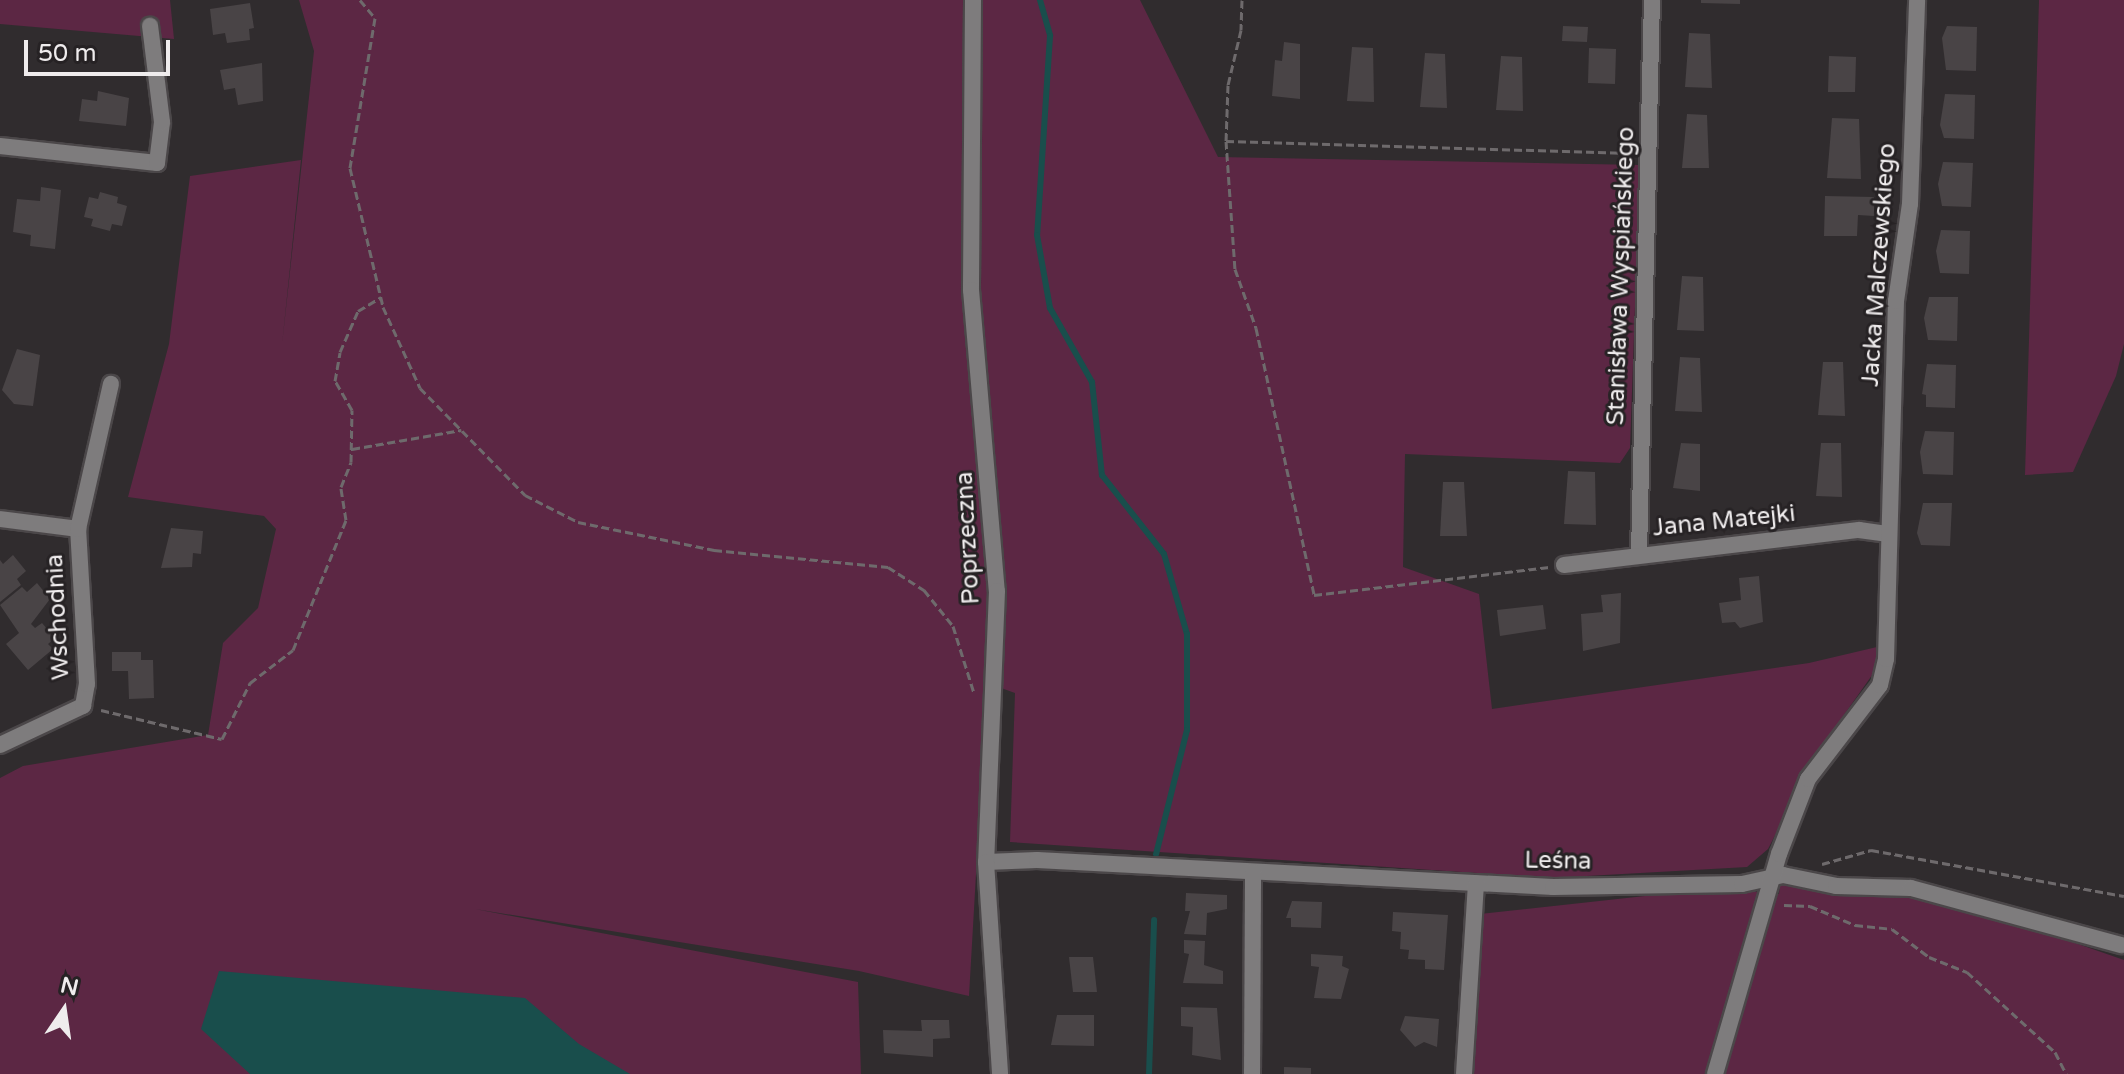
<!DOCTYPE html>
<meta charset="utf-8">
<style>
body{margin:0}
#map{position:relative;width:2124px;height:1074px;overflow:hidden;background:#302c2e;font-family:"Varela Round",sans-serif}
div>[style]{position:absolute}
.green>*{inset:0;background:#5c2744}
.water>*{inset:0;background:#194e4c}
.stream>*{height:6px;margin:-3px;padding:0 3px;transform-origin:3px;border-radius:3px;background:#194e4c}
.building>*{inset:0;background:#494446}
.path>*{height:3px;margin-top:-1.5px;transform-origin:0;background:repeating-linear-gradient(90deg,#6e6a6c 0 8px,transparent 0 12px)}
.roads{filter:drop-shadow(2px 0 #4b4749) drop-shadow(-2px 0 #4b4749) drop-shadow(0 2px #4b4749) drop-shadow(0 -2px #4b4749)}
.minor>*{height:16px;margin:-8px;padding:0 8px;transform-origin:8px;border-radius:8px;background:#7e7c7d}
.tertiary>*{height:16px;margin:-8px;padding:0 8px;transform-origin:8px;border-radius:8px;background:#7e7c7d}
span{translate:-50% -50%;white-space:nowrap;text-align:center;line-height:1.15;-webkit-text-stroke:6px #262224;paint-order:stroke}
.street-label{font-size:24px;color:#efeced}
.north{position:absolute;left:24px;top:970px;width:80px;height:80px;-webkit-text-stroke:6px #262224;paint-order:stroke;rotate:13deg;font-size:22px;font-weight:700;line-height:32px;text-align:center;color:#efeced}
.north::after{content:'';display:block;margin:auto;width:28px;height:36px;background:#efeced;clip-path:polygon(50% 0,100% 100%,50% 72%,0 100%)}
.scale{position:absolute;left:24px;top:40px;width:146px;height:36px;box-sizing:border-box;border:4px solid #efeced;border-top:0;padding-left:10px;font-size:24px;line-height:28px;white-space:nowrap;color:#efeced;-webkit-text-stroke:6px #262224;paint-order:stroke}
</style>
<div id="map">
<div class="green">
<div style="clip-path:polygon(0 0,170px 0,174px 39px,0 24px)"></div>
<div style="clip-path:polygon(299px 0,1140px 0,1218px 157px,1640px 165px,1630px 448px,1620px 463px,1405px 454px,1403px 567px,1479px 594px,1492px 709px,1809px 663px,1877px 647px,1875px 671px,1817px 753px,1768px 849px,1747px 867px,1551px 878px,1010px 842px,1015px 693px,987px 683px,969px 996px,859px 971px,475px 909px,858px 982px,861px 1074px,0 1074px,0 778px,23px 766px,208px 735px,223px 643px,258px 608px,276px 529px,264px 516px,128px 497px,169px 344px,190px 176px,301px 160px,282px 345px,314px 51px)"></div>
<div style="clip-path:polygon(2039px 0,2124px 0,2124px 344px,2116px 376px,2073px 472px,2025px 475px)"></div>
<div style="clip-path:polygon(1818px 872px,1955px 901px,2124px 960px,2124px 1074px,1471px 1074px,1480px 914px,1718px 888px,1779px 894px,1781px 875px)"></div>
</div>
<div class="water">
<div style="clip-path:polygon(219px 971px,525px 998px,579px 1044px,630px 1074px,250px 1074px,201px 1029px)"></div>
</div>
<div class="stream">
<div style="left:1040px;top:0;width:37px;rotate:74deg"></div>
<div style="left:1050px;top:36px;width:199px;rotate:93.7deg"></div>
<div style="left:1037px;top:235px;width:74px;rotate:79.9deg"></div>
<div style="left:1050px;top:308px;width:85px;rotate:60.4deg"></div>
<div style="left:1092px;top:382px;width:94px;rotate:83.9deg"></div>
<div style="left:1102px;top:475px;width:100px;rotate:51.9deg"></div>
<div style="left:1164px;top:554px;width:83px;rotate:74deg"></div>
<div style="left:1187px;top:634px;width:96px;rotate:90deg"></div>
<div style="left:1187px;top:730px;width:128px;rotate:104deg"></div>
<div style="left:1149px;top:1074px;width:154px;rotate:-88.1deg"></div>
</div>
<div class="building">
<div style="clip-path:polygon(1701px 0,1740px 0,1740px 4px,1701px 3px)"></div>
<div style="clip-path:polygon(250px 3px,254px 28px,249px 29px,250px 40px,227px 43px,225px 33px,213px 35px,210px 9px)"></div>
<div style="clip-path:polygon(1563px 26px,1588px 27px,1587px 42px,1562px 41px)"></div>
<div style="clip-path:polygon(1947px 26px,1977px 27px,1976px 71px,1946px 70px,1942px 38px)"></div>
<div style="clip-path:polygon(1689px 33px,1710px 34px,1712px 88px,1685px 87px)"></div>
<div style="clip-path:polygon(1284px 42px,1300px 44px,1300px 99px,1272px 96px,1275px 60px,1282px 61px)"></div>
<div style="clip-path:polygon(1352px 47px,1373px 48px,1374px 102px,1347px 101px)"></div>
<div style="clip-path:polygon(1589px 48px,1616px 49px,1615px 84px,1588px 83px)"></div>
<div style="clip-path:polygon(1425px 53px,1445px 54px,1447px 108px,1420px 107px)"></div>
<div style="clip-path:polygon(1501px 56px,1522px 57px,1523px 111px,1496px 110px)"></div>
<div style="clip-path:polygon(1829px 56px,1856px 57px,1855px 92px,1828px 92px)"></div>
<div style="clip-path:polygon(262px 63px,263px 101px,238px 105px,235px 88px,224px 90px,220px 70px)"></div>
<div style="clip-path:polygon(98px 91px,129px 98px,126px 126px,79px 121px,82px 99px,97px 101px)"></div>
<div style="clip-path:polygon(1945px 94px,1975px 95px,1974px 139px,1944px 138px,1940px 125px)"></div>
<div style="clip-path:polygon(1687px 114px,1707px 115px,1709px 168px,1682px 168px)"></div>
<div style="clip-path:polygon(1832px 118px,1859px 119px,1861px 179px,1827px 178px)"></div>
<div style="clip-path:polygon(1943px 162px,1973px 163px,1971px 207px,1942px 206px,1938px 184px)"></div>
<div style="clip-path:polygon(41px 187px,61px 190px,55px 249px,30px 246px,31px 235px,13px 232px,17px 199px,40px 201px)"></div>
<div style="clip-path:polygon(100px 192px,118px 197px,117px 203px,127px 206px,122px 226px,112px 224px,110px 231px,91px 226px,93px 219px,84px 217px,89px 197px,98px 199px)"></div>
<div style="clip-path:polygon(1825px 196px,1874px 197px,1874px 216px,1858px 215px,1857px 236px,1824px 236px)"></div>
<div style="clip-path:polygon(1941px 230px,1970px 231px,1969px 274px,1940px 273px,1936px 251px)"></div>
<div style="clip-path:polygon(1682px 276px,1703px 277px,1704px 331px,1677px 330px)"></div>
<div style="clip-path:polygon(1929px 297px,1958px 297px,1957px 341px,1928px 340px,1924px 318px)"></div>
<div style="clip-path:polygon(17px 349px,40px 355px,33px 406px,14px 404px,2px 390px)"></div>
<div style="clip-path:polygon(1680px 357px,1700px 358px,1702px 412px,1675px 411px)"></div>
<div style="clip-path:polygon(1823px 362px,1843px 362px,1845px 416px,1818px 415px)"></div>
<div style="clip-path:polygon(1927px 364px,1956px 365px,1955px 408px,1926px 407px,1926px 395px,1922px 394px)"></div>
<div style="clip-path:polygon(1925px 431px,1954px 432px,1953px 475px,1923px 474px,1920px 452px)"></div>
<div style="clip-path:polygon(1681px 443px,1700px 444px,1700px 491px,1673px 488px)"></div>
<div style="clip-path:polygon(1821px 443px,1841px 443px,1842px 497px,1816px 496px)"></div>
<div style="clip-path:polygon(1568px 471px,1595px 472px,1596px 525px,1564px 524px)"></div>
<div style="clip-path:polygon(1443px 482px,1464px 482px,1467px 536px,1440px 536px)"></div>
<div style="clip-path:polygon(1923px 503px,1952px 503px,1950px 546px,1921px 545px,1917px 533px)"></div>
<div style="clip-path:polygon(171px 528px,203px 531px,201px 554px,193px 553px,192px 567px,161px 568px)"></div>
<div style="clip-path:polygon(13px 555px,26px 571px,17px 579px,21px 585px,0 602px,0 560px,3px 564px)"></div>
<div style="clip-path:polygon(1759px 576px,1763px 622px,1740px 628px,1735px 622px,1722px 623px,1719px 603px,1741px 600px,1739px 578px)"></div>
<div style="clip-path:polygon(37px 583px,50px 599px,31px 624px,35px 628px,42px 623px,55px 638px,48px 644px,53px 649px,28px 670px,6px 644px,19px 633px,0 605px,22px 587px,27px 592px)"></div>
<div style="clip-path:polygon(1621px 593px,1620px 643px,1583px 651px,1581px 614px,1603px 612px,1601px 595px)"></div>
<div style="clip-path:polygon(1543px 605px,1546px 629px,1500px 636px,1497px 610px)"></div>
<div style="clip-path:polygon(112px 652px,141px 652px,141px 660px,153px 660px,154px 698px,129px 699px,128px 671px,112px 671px)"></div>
<div style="clip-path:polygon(1186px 893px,1227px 895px,1227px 909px,1207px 913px,1206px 935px,1184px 934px,1190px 911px,1185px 911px)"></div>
<div style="clip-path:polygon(1292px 901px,1322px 902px,1321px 928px,1291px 927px,1291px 918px,1286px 918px)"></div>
<div style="clip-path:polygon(1393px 912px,1448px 915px,1444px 970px,1425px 969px,1425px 960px,1408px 959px,1409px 950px,1400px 949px,1401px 932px,1392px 931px)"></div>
<div style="clip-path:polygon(1184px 940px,1205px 941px,1204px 965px,1223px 971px,1223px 984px,1183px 983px,1189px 954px,1184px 953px)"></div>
<div style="clip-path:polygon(1311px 954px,1343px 956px,1342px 966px,1349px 969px,1341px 999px,1314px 998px,1319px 967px,1311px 966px)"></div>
<div style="clip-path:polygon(1069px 957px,1093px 957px,1097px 992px,1073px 992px)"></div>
<div style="clip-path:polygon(1181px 1007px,1217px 1008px,1221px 1060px,1192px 1055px,1193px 1027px,1181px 1026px)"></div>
<div style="clip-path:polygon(1057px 1015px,1094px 1015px,1094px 1046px,1051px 1045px)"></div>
<div style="clip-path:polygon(1405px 1016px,1439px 1019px,1437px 1047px,1424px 1042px,1415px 1047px,1400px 1030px)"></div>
<div style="clip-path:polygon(921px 1020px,949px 1020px,950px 1038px,933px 1039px,933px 1057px,884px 1053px,883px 1030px,922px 1031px)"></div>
<div style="clip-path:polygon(1284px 1067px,1311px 1068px,1311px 1074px,1284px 1074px)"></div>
</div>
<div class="path">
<div style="left:360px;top:0;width:23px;rotate:50deg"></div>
<div style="left:375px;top:18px;width:152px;rotate:99.5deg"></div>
<div style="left:350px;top:168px;width:143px;rotate:76.6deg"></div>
<div style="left:383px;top:307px;width:89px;rotate:65.4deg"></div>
<div style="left:420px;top:388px;width:150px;rotate:45.5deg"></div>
<div style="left:525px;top:495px;width:59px;rotate:27deg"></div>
<div style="left:578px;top:522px;width:139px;rotate:11.6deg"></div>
<div style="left:714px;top:550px;width:175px;rotate:5.6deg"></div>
<div style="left:888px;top:567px;width:43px;rotate:32.6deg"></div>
<div style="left:924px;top:590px;width:46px;rotate:51.1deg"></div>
<div style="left:953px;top:626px;width:70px;rotate:72.6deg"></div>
<div style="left:1242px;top:0;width:30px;rotate:92deg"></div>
<div style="left:1241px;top:30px;width:57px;rotate:103.3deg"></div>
<div style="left:1228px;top:85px;width:56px;rotate:92deg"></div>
<div style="left:1226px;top:141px;width:128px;rotate:86deg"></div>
<div style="left:1235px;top:269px;width:63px;rotate:70.4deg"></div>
<div style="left:1256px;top:328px;width:273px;rotate:77.7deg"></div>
<div style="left:1314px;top:595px;width:237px;rotate:-6.8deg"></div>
<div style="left:1226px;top:141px;width:404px;rotate:1.7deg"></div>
<div style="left:352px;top:449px;width:111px;rotate:-9.9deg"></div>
<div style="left:101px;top:710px;width:124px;rotate:13.5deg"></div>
<div style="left:222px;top:739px;width:63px;rotate:-63.4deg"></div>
<div style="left:250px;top:683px;width:54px;rotate:-37.5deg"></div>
<div style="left:293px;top:650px;width:140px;rotate:-67.8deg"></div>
<div style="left:346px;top:520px;width:33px;rotate:-99deg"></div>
<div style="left:341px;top:487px;width:27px;rotate:-68deg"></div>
<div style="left:351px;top:462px;width:52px;rotate:-88.9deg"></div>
<div style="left:352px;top:410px;width:34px;rotate:-120deg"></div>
<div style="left:335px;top:381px;width:29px;rotate:-80deg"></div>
<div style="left:340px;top:352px;width:45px;rotate:-66.3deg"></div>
<div style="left:358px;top:311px;width:27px;rotate:-31deg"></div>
<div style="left:1822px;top:864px;width:51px;rotate:-15.9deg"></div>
<div style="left:1871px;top:850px;width:257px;rotate:10.3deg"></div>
<div style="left:1784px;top:905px;width:26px;rotate:2deg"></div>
<div style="left:1810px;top:906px;width:49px;rotate:22.9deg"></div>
<div style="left:1855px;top:925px;width:37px;rotate:6deg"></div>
<div style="left:1892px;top:929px;width:46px;rotate:37.1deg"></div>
<div style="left:1929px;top:957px;width:41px;rotate:21.5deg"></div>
<div style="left:1967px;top:972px;width:119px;rotate:42.3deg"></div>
<div style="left:2055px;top:1052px;width:25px;rotate:63deg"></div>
</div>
<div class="roads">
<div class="minor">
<div style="left:0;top:146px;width:158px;rotate:6.2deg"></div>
<div style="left:157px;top:163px;width:41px;rotate:-83deg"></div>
<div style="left:162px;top:122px;width:97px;rotate:-97.1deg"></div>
<div style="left:0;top:519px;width:79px;rotate:7.3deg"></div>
<div style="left:1639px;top:554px;width:554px;rotate:-88.66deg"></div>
<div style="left:1564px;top:565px;width:297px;rotate:-6.8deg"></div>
<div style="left:1859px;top:530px;width:30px;rotate:8deg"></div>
<div style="left:0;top:745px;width:92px;rotate:-25.2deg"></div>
<div style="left:83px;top:706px;width:22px;rotate:-80deg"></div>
<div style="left:87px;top:684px;width:155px;rotate:-93.3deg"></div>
<div style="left:78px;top:529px;width:149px;rotate:-77.2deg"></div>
<div style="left:986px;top:862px;width:51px;rotate:-2.2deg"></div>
<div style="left:1037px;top:860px;width:517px;rotate:3deg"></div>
<div style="left:1553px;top:887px;width:189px;rotate:-0.9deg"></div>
<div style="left:1742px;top:884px;width:42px;rotate:-12.4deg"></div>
<div style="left:1783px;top:875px;width:54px;rotate:11.7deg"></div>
<div style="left:1836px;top:886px;width:75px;rotate:1.5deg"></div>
<div style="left:1911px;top:888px;width:218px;rotate:15.2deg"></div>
<div style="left:1252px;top:1074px;width:202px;rotate:-89.7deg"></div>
<div style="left:1464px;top:1074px;width:191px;rotate:-86.4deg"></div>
<div style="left:1715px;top:1074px;width:229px;rotate:-73.8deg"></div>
<div style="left:1779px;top:854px;width:80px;rotate:-68.9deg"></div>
<div style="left:1808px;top:779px;width:118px;rotate:-52.5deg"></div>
<div style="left:1880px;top:685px;width:27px;rotate:-77deg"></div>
<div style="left:1886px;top:659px;width:358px;rotate:-88.4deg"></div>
<div style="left:1896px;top:301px;width:98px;rotate:-81.8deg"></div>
<div style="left:1910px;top:204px;width:204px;rotate:-88deg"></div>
</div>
<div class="tertiary">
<div style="left:973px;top:0;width:290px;rotate:90.4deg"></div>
<div style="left:971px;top:290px;width:302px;rotate:85.1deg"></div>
<div style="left:997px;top:591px;width:271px;rotate:92.3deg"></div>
<div style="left:986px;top:862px;width:212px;rotate:86.2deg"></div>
</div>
</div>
<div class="street-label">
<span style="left:1879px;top:265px;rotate:-86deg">Jacka Malczewskiego</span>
<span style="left:1621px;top:276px;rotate:-88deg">Stanisława Wyspiańskiego</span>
<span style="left:1724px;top:521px;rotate:-6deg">Jana Matejki</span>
<span style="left:968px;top:538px;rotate:-93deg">Poprzeczna</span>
<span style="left:58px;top:617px;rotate:-93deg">Wschodnia</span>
<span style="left:1558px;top:861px;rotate:1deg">Leśna</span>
</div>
<div class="north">N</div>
<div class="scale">50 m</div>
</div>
